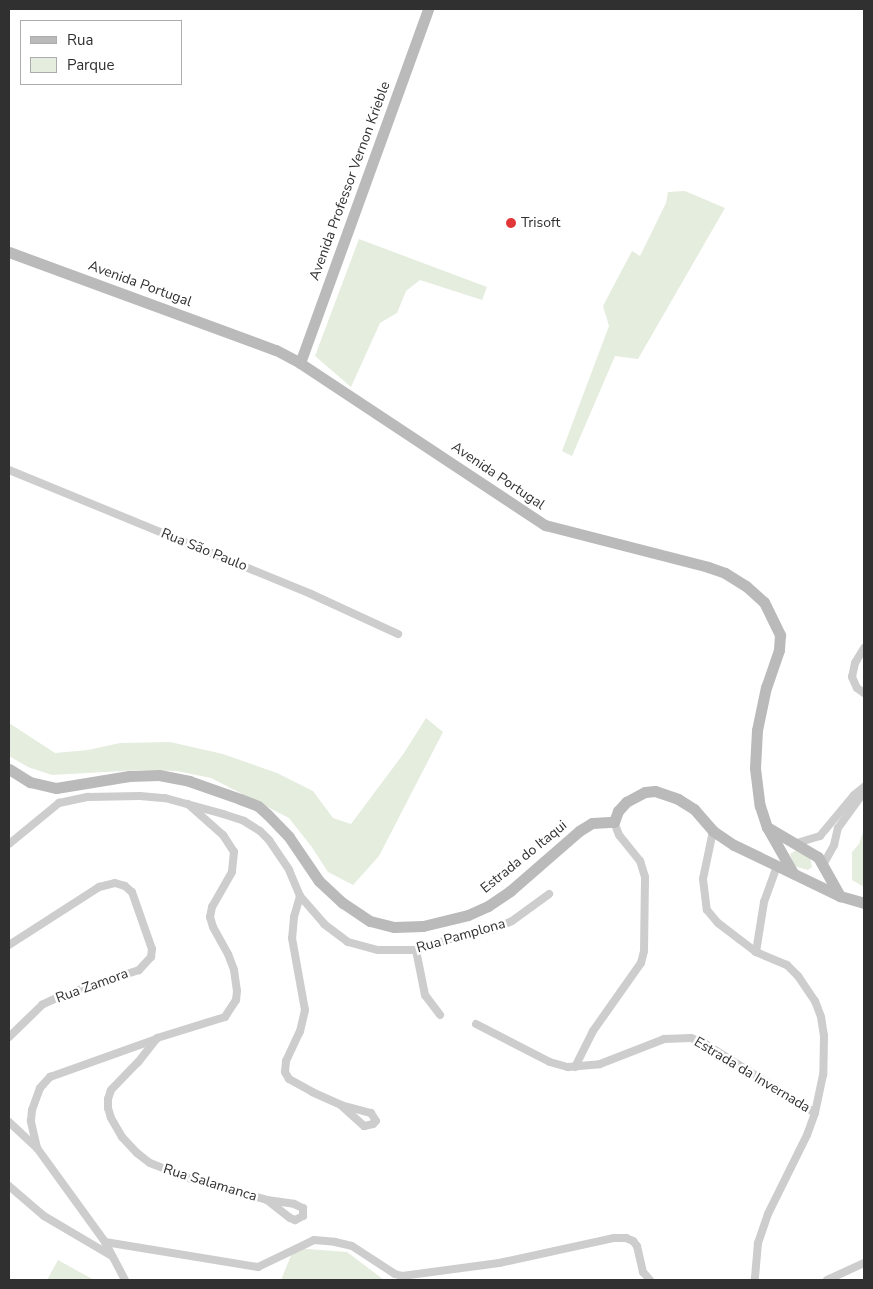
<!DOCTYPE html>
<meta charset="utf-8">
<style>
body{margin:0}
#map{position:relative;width:873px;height:1289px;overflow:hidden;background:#fff;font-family:"Nunito Sans",sans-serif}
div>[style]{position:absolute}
.green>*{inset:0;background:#e5edde}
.street>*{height:8px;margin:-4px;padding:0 4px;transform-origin:4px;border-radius:4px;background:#cdcdcd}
.secondary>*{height:11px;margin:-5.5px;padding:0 5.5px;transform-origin:5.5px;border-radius:5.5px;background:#bababa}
.dots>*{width:14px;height:14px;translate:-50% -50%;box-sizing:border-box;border:2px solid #fff;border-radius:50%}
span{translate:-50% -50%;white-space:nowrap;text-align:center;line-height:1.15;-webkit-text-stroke:5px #fff;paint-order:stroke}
.street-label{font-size:14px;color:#303030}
.poi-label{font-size:14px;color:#303030}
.left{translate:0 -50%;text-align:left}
.frame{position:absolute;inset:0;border:10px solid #303030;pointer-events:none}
.legend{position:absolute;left:20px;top:20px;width:162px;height:65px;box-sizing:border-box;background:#fff;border:1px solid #acacac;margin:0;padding:6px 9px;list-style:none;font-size:15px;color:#303030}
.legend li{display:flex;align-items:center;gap:10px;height:25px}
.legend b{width:25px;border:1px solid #acacac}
</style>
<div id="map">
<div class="green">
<div style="clip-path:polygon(685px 191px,725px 208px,638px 359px,615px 356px,572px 456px,562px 451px,609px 326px,603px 306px,632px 251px,640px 256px,666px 203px,668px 192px)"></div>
<div style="clip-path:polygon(359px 239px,487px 287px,482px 300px,420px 280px,406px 291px,397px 313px,380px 323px,351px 387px,315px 356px)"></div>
<div style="clip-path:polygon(426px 718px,443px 732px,379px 856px,353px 885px,328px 872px,311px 846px,289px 818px,211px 778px,177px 771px,139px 770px,52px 775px,28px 767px,9px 756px,9px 723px,55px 753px,88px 750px,120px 743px,170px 742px,223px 754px,277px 773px,313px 791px,333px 818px,351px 824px,404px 753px)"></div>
<div style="clip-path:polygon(864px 829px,864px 887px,852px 880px,852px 852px,859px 844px)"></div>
<div style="clip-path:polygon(798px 849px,810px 857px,812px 867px,808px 870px,794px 866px,790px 854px)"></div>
<div style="clip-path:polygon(294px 1248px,347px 1252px,384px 1280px,281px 1280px)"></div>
<div style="clip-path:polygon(58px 1260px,94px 1280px,47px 1280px)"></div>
</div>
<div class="street">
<div style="left:9px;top:470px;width:326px;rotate:22.3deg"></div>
<div style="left:311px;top:594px;width:96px;rotate:24.7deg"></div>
<div style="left:864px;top:648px;width:17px;rotate:121deg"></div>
<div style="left:855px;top:663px;width:14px;rotate:102deg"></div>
<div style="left:852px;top:677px;width:12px;rotate:66deg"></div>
<div style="left:857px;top:688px;width:9px;rotate:36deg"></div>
<div style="left:188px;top:804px;width:47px;rotate:41.5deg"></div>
<div style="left:223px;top:835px;width:20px;rotate:57deg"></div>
<div style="left:234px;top:852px;width:20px;rotate:96deg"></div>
<div style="left:232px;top:872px;width:40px;rotate:119.7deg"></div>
<div style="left:212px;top:907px;width:10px;rotate:101deg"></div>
<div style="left:210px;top:917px;width:10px;rotate:73deg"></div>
<div style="left:213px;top:927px;width:31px;rotate:61deg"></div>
<div style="left:228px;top:954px;width:17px;rotate:69deg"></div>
<div style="left:234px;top:970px;width:21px;rotate:82deg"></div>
<div style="left:237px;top:991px;width:9px;rotate:96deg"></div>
<div style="left:236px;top:1000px;width:20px;rotate:123deg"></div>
<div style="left:225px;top:1017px;width:71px;rotate:162.8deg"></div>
<div style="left:157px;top:1038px;width:31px;rotate:128deg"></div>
<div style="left:138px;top:1062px;width:39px;rotate:134deg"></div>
<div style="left:111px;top:1090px;width:9px;rotate:108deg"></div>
<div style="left:108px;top:1099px;width:9px;rotate:90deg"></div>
<div style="left:108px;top:1108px;width:10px;rotate:73deg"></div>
<div style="left:111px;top:1118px;width:22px;rotate:60deg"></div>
<div style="left:122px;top:1137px;width:22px;rotate:47deg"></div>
<div style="left:137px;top:1153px;width:16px;rotate:38deg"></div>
<div style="left:150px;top:1163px;width:44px;rotate:21.3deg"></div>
<div style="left:191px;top:1179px;width:79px;rotate:15.4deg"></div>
<div style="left:267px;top:1200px;width:27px;rotate:8deg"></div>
<div style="left:294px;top:1204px;width:10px;rotate:24deg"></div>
<div style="left:303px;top:1208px;width:8px;rotate:90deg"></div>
<div style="left:303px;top:1216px;width:9px;rotate:153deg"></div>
<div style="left:295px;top:1220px;width:5px;rotate:-158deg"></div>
<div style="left:290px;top:1218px;width:29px;rotate:-142deg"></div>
<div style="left:713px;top:831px;width:49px;rotate:101.8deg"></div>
<div style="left:703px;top:879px;width:31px;rotate:83deg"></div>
<div style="left:707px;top:910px;width:17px;rotate:50deg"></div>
<div style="left:718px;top:923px;width:48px;rotate:37.3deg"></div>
<div style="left:756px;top:952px;width:34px;rotate:23deg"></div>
<div style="left:787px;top:965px;width:16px;rotate:45deg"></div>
<div style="left:798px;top:976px;width:30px;rotate:56deg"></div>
<div style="left:815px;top:1001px;width:17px;rotate:69deg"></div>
<div style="left:821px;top:1017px;width:19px;rotate:81deg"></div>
<div style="left:824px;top:1036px;width:39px;rotate:91deg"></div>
<div style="left:823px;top:1075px;width:39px;rotate:102deg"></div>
<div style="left:815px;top:1113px;width:23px;rotate:110deg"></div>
<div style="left:807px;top:1135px;width:88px;rotate:116.3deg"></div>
<div style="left:768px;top:1214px;width:31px;rotate:109deg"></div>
<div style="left:758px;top:1243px;width:37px;rotate:95deg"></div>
<div style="left:797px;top:843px;width:24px;rotate:-17deg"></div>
<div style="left:820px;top:836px;width:53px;rotate:-50.3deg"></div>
<div style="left:854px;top:795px;width:13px;rotate:-39deg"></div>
<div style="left:9px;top:844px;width:65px;rotate:-39.4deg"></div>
<div style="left:59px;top:803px;width:30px;rotate:-12deg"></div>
<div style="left:88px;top:797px;width:52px;rotate:-1.1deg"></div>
<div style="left:140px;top:796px;width:25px;rotate:5deg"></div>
<div style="left:165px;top:798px;width:60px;rotate:15.4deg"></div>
<div style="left:223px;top:814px;width:22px;rotate:18deg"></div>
<div style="left:244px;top:821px;width:19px;rotate:32deg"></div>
<div style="left:260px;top:831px;width:13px;rotate:45deg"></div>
<div style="left:269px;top:840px;width:36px;rotate:56deg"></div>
<div style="left:289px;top:870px;width:28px;rotate:67deg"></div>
<div style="left:300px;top:896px;width:37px;rotate:49deg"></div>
<div style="left:324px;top:924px;width:30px;rotate:37deg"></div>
<div style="left:348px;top:942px;width:31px;rotate:15deg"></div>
<div style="left:378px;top:950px;width:38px"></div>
<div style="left:416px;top:950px;width:40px;rotate:-18deg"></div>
<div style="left:454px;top:938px;width:41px;rotate:-12.7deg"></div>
<div style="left:494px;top:929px;width:20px;rotate:-24deg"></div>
<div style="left:512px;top:921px;width:46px;rotate:-36.1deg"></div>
<div style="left:823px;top:865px;width:23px;rotate:-61deg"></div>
<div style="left:834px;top:845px;width:17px;rotate:-77deg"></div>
<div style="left:838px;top:828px;width:44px;rotate:-54.2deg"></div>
<div style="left:300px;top:896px;width:22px;rotate:106deg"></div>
<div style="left:294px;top:917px;width:21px;rotate:95deg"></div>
<div style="left:292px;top:938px;width:73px;rotate:79.8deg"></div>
<div style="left:305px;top:1010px;width:22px;rotate:103deg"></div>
<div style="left:300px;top:1031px;width:33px;rotate:115deg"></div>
<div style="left:286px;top:1061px;width:11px;rotate:95deg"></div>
<div style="left:285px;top:1072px;width:8px;rotate:60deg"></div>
<div style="left:289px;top:1079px;width:26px;rotate:29deg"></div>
<div style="left:312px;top:1092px;width:32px;rotate:24deg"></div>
<div style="left:341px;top:1105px;width:31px;rotate:15deg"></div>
<div style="left:371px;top:1113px;width:9px;rotate:58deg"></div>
<div style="left:376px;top:1121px;width:4px;rotate:135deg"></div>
<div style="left:373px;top:1124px;width:9px;rotate:167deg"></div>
<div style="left:364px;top:1126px;width:31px;rotate:-138deg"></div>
<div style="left:9px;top:945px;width:107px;rotate:-32.8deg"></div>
<div style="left:99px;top:887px;width:16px;rotate:-14deg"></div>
<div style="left:115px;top:883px;width:10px;rotate:17deg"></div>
<div style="left:125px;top:886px;width:9px;rotate:41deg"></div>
<div style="left:132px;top:892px;width:60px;rotate:70.7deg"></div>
<div style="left:152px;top:949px;width:8px;rotate:97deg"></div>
<div style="left:151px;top:957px;width:18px;rotate:133deg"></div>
<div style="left:139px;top:970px;width:80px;rotate:161.8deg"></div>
<div style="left:63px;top:995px;width:23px;rotate:155deg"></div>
<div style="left:42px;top:1005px;width:46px;rotate:135.9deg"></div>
<div style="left:416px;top:950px;width:46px;rotate:78.7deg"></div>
<div style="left:425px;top:995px;width:25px;rotate:53deg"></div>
<div style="left:756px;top:952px;width:51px;rotate:-80.9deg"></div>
<div style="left:764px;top:902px;width:37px;rotate:-70deg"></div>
<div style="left:476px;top:1024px;width:83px;rotate:27.2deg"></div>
<div style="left:550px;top:1062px;width:19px;rotate:16deg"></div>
<div style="left:568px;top:1067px;width:32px;rotate:-5deg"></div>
<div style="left:600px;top:1064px;width:69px;rotate:-21.3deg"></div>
<div style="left:664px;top:1039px;width:27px;rotate:-2deg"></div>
<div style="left:691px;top:1038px;width:14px;rotate:21deg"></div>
<div style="left:704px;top:1043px;width:131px;rotate:32.2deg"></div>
<div style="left:575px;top:1067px;width:40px;rotate:-63.4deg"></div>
<div style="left:593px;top:1031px;width:83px;rotate:-54.8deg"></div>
<div style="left:641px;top:963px;width:12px;rotate:-76deg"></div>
<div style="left:644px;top:951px;width:74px;rotate:-89.2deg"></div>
<div style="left:645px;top:877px;width:17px;rotate:-107deg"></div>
<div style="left:640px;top:861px;width:33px;rotate:-129deg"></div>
<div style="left:619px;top:835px;width:14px;rotate:-111deg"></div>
<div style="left:9px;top:1122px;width:38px;rotate:43deg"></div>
<div style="left:37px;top:1148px;width:116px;rotate:54.1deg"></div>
<div style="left:105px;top:1242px;width:43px;rotate:62.2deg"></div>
<div style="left:37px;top:1148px;width:28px;rotate:-103deg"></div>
<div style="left:31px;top:1121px;width:11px;rotate:-85deg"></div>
<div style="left:32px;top:1110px;width:23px;rotate:-70deg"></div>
<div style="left:40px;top:1088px;width:15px;rotate:-48deg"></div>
<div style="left:50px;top:1077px;width:113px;rotate:-19.7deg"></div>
<div style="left:9px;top:1186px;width:46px;rotate:40.6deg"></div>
<div style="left:44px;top:1216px;width:79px;rotate:30.5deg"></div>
<div style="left:105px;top:1242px;width:155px;rotate:9.3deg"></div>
<div style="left:258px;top:1267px;width:62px;rotate:-25.7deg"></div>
<div style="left:314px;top:1240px;width:21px;rotate:5deg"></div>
<div style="left:335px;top:1242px;width:17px;rotate:13deg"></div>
<div style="left:352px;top:1246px;width:51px;rotate:33.1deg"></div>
<div style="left:395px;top:1274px;width:7px;rotate:16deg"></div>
<div style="left:402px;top:1276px;width:98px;rotate:-7.6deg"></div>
<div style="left:499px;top:1263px;width:118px;rotate:-12.3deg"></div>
<div style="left:614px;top:1238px;width:12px"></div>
<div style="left:626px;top:1238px;width:8px;rotate:23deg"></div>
<div style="left:633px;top:1241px;width:6px;rotate:51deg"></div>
<div style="left:637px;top:1246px;width:27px;rotate:77deg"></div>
<div style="left:643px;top:1272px;width:11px;rotate:49deg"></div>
<div style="left:827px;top:1280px;width:41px;rotate:-24.7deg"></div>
</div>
<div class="secondary">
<div style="left:9px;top:252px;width:284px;rotate:20.2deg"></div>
<div style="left:276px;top:350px;width:27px;rotate:28deg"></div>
<div style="left:300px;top:363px;width:294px;rotate:33.5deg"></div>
<div style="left:545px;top:525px;width:168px;rotate:14.4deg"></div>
<div style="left:708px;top:567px;width:18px;rotate:19deg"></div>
<div style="left:725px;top:573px;width:25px;rotate:32deg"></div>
<div style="left:746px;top:586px;width:24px;rotate:42deg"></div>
<div style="left:764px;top:602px;width:37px;rotate:64deg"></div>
<div style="left:780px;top:635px;width:15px;rotate:94deg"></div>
<div style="left:779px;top:650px;width:39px;rotate:109deg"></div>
<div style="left:766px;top:687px;width:44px;rotate:101.8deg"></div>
<div style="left:757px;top:730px;width:38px;rotate:93deg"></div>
<div style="left:755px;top:768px;width:38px;rotate:83deg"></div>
<div style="left:760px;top:806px;width:22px;rotate:72deg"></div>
<div style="left:767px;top:827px;width:53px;rotate:60.5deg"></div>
<div style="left:300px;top:363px;width:376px;rotate:-70.1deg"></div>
<div style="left:9px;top:769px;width:25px;rotate:32deg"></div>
<div style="left:30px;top:782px;width:27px;rotate:13deg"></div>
<div style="left:56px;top:788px;width:74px;rotate:-9.3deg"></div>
<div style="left:129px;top:776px;width:30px;rotate:-2deg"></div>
<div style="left:159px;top:775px;width:31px;rotate:11deg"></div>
<div style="left:189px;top:781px;width:54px;rotate:19.4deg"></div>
<div style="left:240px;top:799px;width:19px;rotate:21deg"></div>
<div style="left:258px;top:806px;width:13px;rotate:42deg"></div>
<div style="left:268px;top:815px;width:30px;rotate:46deg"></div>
<div style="left:289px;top:837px;width:53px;rotate:55.7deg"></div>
<div style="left:319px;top:881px;width:33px;rotate:43deg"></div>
<div style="left:343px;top:903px;width:32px;rotate:34deg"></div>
<div style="left:370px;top:921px;width:25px;rotate:14deg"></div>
<div style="left:394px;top:927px;width:29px;rotate:-2deg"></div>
<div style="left:423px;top:926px;width:46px;rotate:-13.7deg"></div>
<div style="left:468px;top:915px;width:22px;rotate:-24deg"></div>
<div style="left:488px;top:906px;width:27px;rotate:-34deg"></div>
<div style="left:510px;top:891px;width:91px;rotate:-41deg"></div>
<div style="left:579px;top:831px;width:15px;rotate:-32deg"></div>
<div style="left:592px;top:823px;width:22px;rotate:-3deg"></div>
<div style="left:614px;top:822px;width:12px;rotate:-70deg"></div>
<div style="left:618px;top:811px;width:12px;rotate:-48deg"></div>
<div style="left:626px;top:802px;width:21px;rotate:-28deg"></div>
<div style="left:645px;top:792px;width:10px;rotate:-6deg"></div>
<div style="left:655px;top:791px;width:24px;rotate:19deg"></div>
<div style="left:678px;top:799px;width:19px;rotate:32deg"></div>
<div style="left:694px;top:809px;width:29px;rotate:49deg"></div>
<div style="left:713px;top:831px;width:25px;rotate:34deg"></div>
<div style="left:734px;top:845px;width:118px;rotate:25.7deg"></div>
<div style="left:840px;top:896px;width:25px;rotate:16deg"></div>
<div style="left:767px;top:827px;width:59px;rotate:30.5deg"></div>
<div style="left:818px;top:857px;width:45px;rotate:60.6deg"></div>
</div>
<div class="dots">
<div style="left:511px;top:223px;background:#e23738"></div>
</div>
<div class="street-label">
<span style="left:350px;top:181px;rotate:-70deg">Avenida Professor Vernon Krieble</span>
<span style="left:140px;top:284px;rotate:20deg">Avenida Portugal</span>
<span style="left:498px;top:476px;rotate:34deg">Avenida Portugal</span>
<span style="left:204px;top:550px;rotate:22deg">Rua São Paulo</span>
<span style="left:524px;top:857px;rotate:-39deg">Estrada do Itaqui</span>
<span style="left:461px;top:936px;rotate:-16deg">Rua Pamplona</span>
<span style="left:92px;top:986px;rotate:-20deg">Rua Zamora</span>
<span style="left:752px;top:1075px;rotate:31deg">Estrada da Invernada</span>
<span style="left:210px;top:1183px;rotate:17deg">Rua Salamanca</span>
</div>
<div class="poi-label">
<span class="left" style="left:521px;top:223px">Trisoft</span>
</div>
<div class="frame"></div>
<ul class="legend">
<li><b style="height:6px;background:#bababa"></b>Rua</li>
<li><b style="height:14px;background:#e5edde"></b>Parque</li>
</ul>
</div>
